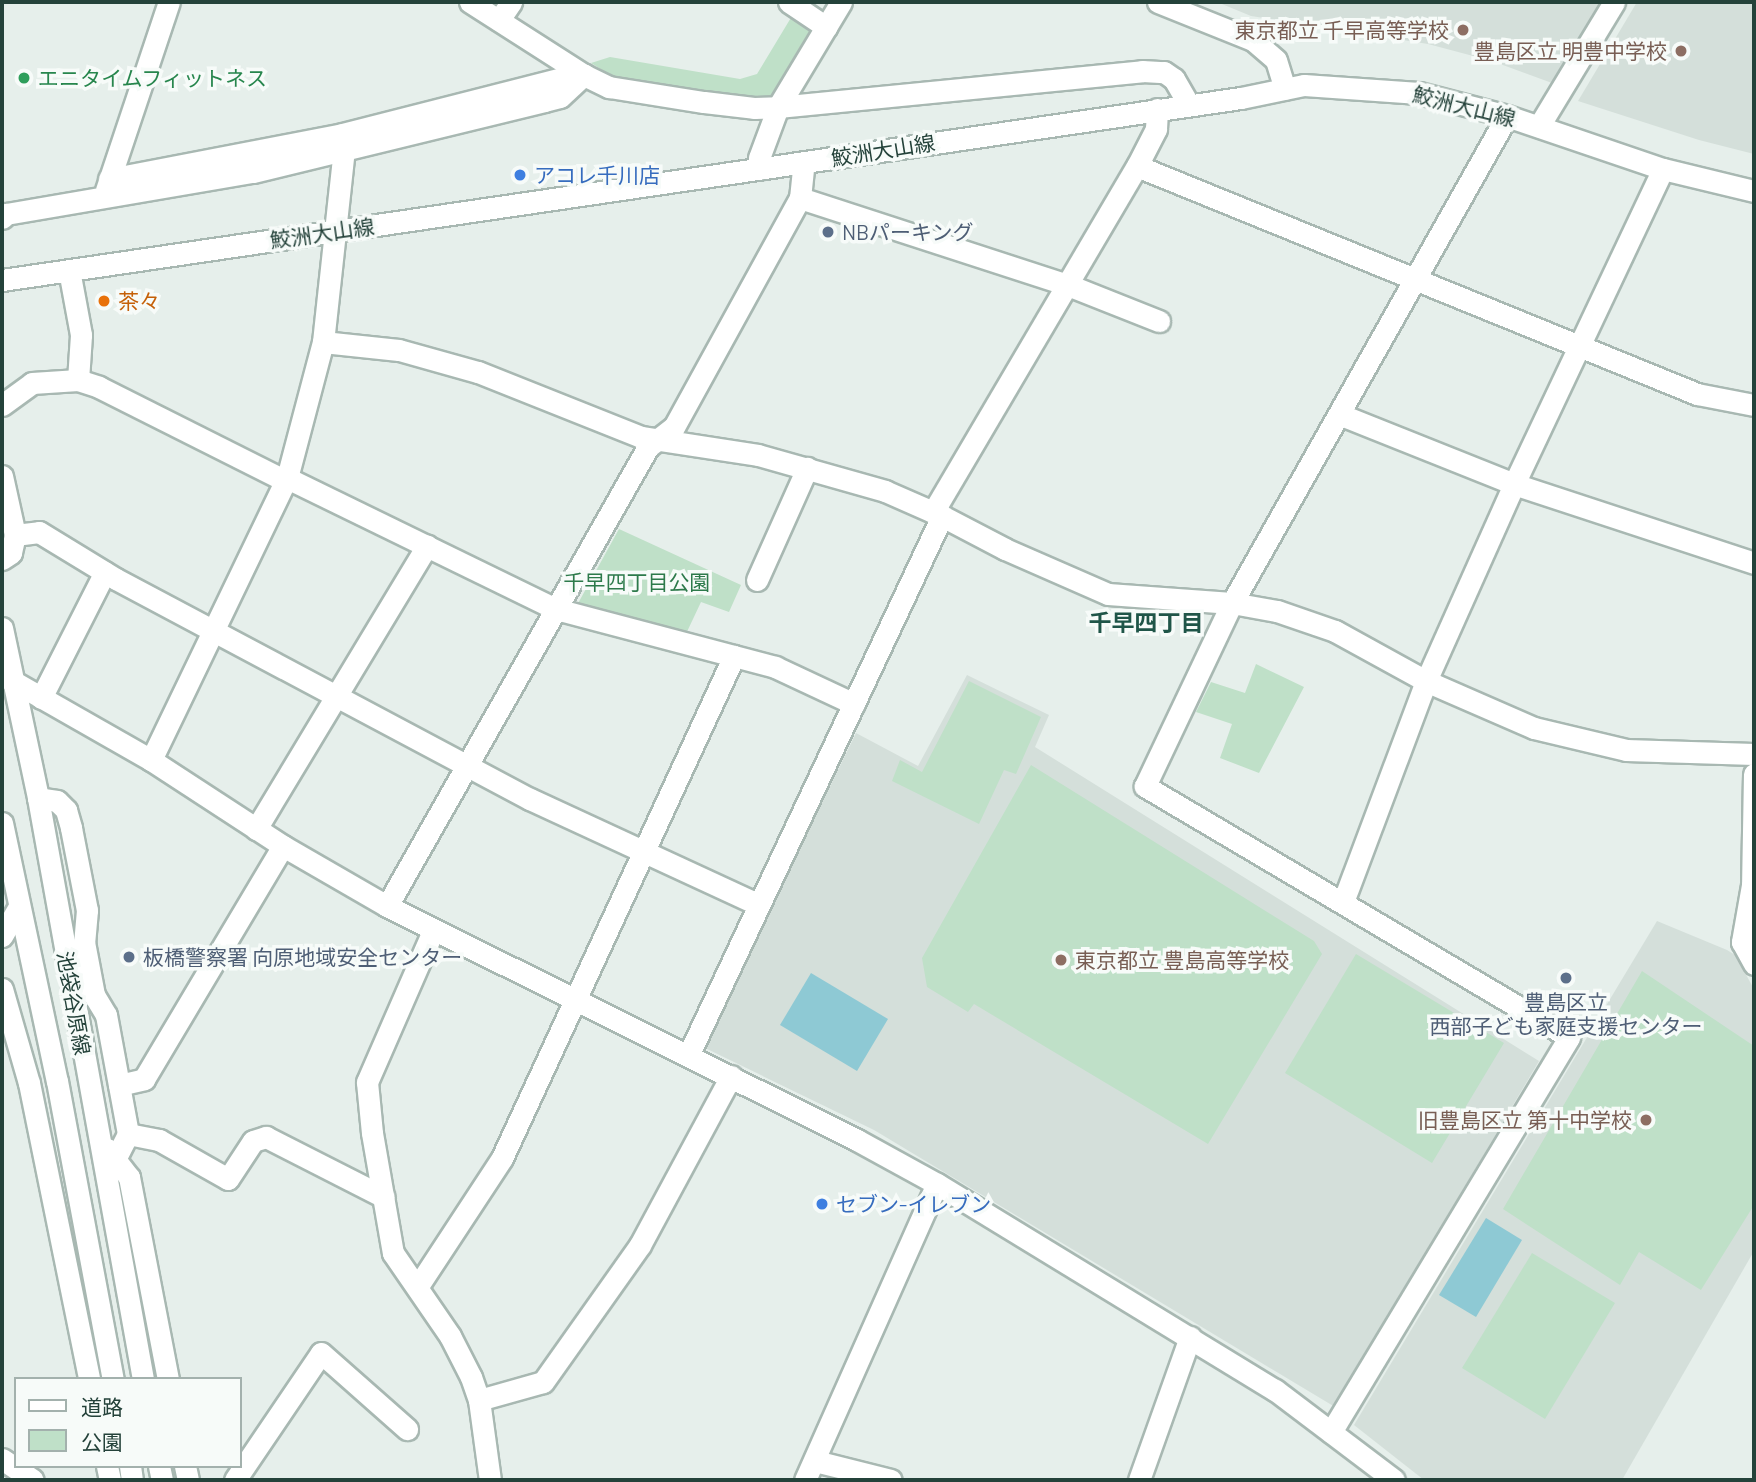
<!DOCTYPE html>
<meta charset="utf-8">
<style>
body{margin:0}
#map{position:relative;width:1756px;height:1482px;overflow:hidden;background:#e6efeb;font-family:Barlow,"Noto Sans JP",sans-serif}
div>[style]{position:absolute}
.built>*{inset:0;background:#d4dfda}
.green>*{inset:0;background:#bfe0c8}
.water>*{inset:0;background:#8ec9d4}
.roads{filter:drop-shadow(2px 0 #a8b8b2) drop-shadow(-2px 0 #a8b8b2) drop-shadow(0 2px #a8b8b2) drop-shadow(0 -2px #a8b8b2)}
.street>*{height:21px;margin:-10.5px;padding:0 10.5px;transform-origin:10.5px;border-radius:10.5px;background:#fff}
.secondary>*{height:21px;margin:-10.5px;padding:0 10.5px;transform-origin:10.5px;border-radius:10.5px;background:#fff}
.dots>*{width:19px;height:19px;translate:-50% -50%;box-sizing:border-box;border:4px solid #f7fbf9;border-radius:50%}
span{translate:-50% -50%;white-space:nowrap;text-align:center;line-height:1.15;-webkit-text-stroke:7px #f7fbf9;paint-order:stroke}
.education-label{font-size:21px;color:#785e54}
.right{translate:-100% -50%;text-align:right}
.left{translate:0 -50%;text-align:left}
.leisure-label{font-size:21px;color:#27864d}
.street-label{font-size:21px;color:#24423a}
.shop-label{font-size:21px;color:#366cbe}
.service-label{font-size:21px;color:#4e5e75}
.food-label{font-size:21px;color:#c56008}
.park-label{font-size:21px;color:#2d7a4b}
.neighbourhood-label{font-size:23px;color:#1f5548;font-weight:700}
.frame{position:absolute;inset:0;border:4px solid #24423a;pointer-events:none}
.legend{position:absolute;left:14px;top:1377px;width:228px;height:91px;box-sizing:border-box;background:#f7fbf9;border:2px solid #a3b1ad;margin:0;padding:9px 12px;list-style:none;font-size:21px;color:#24423a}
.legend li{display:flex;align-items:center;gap:14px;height:35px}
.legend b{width:35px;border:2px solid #a3b1ad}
</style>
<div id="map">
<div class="built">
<div style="clip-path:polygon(1217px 2px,1605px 2px,1552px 83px,1492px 61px,1428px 44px,1251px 16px)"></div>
<div style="clip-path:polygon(1637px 2px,1754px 2px,1754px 154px,1699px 140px,1578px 101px)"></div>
<div style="clip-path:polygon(967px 675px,1049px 715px,1035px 747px,1539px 1061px,1335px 1407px,874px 1130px,703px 1047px,856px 733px,918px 766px)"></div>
<div style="clip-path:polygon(1657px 921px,1727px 950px,1735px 955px,1754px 989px,1754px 1251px,1622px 1480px,1424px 1480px,1354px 1425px)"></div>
</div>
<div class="green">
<div style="clip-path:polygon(792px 16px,815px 29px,772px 98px,715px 97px,615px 78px,591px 63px,610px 57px,740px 79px,757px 74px)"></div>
<div style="clip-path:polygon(619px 529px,741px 585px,729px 612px,701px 602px,685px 636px,576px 607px)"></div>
<div style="clip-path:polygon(1256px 664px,1304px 687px,1259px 773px,1220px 758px,1232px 724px,1196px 712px,1211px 682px,1245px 693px)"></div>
<div style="clip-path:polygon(969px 681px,1041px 717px,1016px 774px,1004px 770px,979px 824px,892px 781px,900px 760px,922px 772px)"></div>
<div style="clip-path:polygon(1031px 765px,1314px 941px,1322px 954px,1208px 1144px,974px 1004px,968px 1012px,927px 987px,922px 958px)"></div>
<div style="clip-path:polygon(1356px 954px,1504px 1043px,1432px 1163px,1285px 1073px)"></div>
<div style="clip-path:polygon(1642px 971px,1754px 1046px,1754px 1205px,1701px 1290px,1639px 1252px,1620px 1285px,1503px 1209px)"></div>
<div style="clip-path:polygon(1532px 1253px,1615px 1303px,1545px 1419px,1462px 1368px)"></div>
</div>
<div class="water">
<div style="clip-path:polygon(811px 973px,888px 1019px,857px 1071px,780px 1025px)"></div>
<div style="clip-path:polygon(1486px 1218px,1522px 1240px,1476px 1317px,1439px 1295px)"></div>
</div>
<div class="roads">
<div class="street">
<div style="left:470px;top:2px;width:135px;rotate:32.6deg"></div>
<div style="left:584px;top:75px;width:28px;rotate:26deg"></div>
<div style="left:609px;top:87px;width:96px;rotate:9deg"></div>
<div style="left:704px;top:102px;width:50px;rotate:6.8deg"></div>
<div style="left:754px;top:108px;width:24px;rotate:-2deg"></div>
<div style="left:778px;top:107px;width:366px;rotate:-5.6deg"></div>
<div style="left:1142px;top:71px;width:22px;rotate:3deg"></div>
<div style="left:1164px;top:72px;width:12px;rotate:35deg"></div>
<div style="left:1174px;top:79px;width:30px;rotate:60deg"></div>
<div style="left:789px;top:2px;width:45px;rotate:34deg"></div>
<div style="left:1158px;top:2px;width:102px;rotate:21.8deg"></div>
<div style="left:1253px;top:40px;width:30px;rotate:41deg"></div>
<div style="left:1276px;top:60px;width:30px;rotate:73deg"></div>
<div style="left:499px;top:20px;width:22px;rotate:-56deg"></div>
<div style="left:1539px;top:126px;width:145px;rotate:-58.8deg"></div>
<div style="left:1137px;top:166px;width:605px;rotate:22.15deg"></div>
<div style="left:1697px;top:394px;width:58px;rotate:10.9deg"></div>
<div style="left:759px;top:169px;width:11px;rotate:-90deg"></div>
<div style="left:759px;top:158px;width:54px;rotate:-69.6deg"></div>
<div style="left:778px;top:107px;width:122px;rotate:-59deg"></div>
<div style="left:109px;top:179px;width:237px;rotate:-10.9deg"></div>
<div style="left:342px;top:134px;width:226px;rotate:-14.3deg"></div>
<div style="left:106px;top:190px;width:198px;rotate:-71.5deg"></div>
<div style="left:800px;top:198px;width:282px;rotate:18deg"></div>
<div style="left:1068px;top:285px;width:98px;rotate:21.6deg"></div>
<div style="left:2px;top:218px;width:6px;rotate:-45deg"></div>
<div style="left:6px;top:214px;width:251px;rotate:-9.7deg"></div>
<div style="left:253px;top:172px;width:300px;rotate:-13.7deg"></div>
<div style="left:544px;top:101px;width:16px;rotate:-14deg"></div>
<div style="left:560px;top:97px;width:33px;rotate:-43deg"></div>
<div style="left:69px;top:270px;width:66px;rotate:79.5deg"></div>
<div style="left:81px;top:335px;width:45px;rotate:93.8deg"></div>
<div style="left:323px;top:342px;width:76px;rotate:6deg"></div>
<div style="left:399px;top:350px;width:82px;rotate:15.6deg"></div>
<div style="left:478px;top:372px;width:175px;rotate:21.7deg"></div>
<div style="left:641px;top:437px;width:118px;rotate:8.7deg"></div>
<div style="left:758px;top:455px;width:132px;rotate:15.8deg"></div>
<div style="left:885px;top:491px;width:62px;rotate:23.7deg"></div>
<div style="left:942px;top:516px;width:71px;rotate:27.6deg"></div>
<div style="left:1005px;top:549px;width:112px;rotate:23.6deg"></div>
<div style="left:1108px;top:594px;width:124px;rotate:4.2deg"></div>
<div style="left:1232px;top:603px;width:46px;rotate:10.1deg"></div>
<div style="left:1277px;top:611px;width:61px;rotate:19deg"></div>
<div style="left:1335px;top:631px;width:104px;rotate:28.8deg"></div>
<div style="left:1426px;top:681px;width:118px;rotate:23.5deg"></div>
<div style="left:1534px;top:728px;width:95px;rotate:13.4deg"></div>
<div style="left:1626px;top:750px;width:128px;rotate:1.8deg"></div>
<div style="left:2px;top:405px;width:37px;rotate:-36deg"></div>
<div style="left:32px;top:383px;width:46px;rotate:-3.7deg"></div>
<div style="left:78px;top:380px;width:22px;rotate:18deg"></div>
<div style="left:99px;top:387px;width:209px;rotate:26.7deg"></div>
<div style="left:1341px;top:415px;width:186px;rotate:21.7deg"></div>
<div style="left:1514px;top:484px;width:253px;rotate:18.2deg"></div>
<div style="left:2px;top:476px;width:60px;rotate:77.6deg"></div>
<div style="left:15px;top:535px;width:18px;rotate:103deg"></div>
<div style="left:11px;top:553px;width:11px;rotate:146deg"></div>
<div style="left:287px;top:478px;width:299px;rotate:26deg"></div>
<div style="left:556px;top:609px;width:227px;rotate:14.8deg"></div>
<div style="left:775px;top:667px;width:87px;rotate:25.1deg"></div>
<div style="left:933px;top:512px;width:402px;rotate:-59.5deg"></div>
<div style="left:1137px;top:166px;width:42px;rotate:-62.8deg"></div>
<div style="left:1156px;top:129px;width:20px;rotate:-87deg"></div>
<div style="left:15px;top:535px;width:24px;rotate:-7deg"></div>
<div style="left:39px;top:532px;width:90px;rotate:31.4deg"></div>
<div style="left:116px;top:579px;width:469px;rotate:28deg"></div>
<div style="left:530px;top:799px;width:252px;rotate:24.8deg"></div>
<div style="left:757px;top:580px;width:123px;rotate:-65.9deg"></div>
<div style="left:41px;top:698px;width:141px;rotate:-63.1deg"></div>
<div style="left:151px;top:760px;width:313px;rotate:-64.3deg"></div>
<div style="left:287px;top:478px;width:141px;rotate:-75.2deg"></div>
<div style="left:323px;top:342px;width:193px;rotate:-83.8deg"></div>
<div style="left:1754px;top:774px;width:111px;rotate:91deg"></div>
<div style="left:1752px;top:885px;width:58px;rotate:100deg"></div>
<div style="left:1742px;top:942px;width:25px;rotate:61deg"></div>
<div style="left:38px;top:798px;width:19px;rotate:9deg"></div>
<div style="left:57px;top:801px;width:13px;rotate:45deg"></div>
<div style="left:66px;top:810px;width:19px;rotate:74deg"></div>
<div style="left:71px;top:828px;width:84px;rotate:79deg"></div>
<div style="left:87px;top:910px;width:32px;rotate:95deg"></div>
<div style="left:84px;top:942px;width:54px;rotate:79.3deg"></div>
<div style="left:94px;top:995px;width:23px;rotate:59deg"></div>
<div style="left:106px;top:1015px;width:121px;rotate:79.5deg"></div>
<div style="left:128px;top:1134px;width:28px;rotate:117deg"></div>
<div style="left:256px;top:829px;width:331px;rotate:-58.9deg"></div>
<div style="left:1343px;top:902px;width:236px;rotate:-69.4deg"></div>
<div style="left:1426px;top:681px;width:216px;rotate:-65.9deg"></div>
<div style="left:1514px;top:484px;width:348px;rotate:-64.7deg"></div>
<div style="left:387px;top:906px;width:528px;rotate:-60.38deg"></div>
<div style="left:648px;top:447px;width:33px;rotate:-38deg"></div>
<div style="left:674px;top:427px;width:261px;rotate:-61.2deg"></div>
<div style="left:800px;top:198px;width:36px;rotate:-84deg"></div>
<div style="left:433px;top:931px;width:165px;rotate:113.6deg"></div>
<div style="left:367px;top:1082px;width:51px;rotate:84.4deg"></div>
<div style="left:372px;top:1133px;width:122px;rotate:80.1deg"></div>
<div style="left:393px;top:1253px;width:101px;rotate:55.5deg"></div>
<div style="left:450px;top:1336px;width:46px;rotate:62.9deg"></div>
<div style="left:471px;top:1377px;width:24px;rotate:71deg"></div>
<div style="left:479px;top:1400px;width:81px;rotate:82.2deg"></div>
<div style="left:2px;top:936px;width:34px;rotate:-60deg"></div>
<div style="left:2px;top:989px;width:98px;rotate:74deg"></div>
<div style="left:29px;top:1083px;width:302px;rotate:78.5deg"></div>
<div style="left:688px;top:1056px;width:597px;rotate:-64.81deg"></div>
<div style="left:119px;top:1085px;width:26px;rotate:-13deg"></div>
<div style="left:144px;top:1079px;width:271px;rotate:-59.2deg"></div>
<div style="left:128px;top:1134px;width:32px;rotate:11deg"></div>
<div style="left:159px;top:1140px;width:79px;rotate:29.5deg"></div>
<div style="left:228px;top:1179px;width:45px;rotate:-56.7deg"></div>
<div style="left:253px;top:1141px;width:14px;rotate:-17deg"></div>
<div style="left:266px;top:1137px;width:132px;rotate:27deg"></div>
<div style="left:107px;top:1149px;width:36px;rotate:52deg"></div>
<div style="left:129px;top:1177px;width:206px;rotate:79.1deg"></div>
<div style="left:418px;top:1286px;width:153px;rotate:-56.7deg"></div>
<div style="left:502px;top:1158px;width:553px;rotate:-65.2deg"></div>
<div style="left:479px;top:1400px;width:66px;rotate:-15.7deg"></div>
<div style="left:543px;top:1382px;width:168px;rotate:-54.7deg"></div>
<div style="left:640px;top:1245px;width:192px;rotate:-61.7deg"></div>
<div style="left:1331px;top:1432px;width:461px;rotate:-58.9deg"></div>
<div style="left:1569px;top:1037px;width:493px;rotate:-149.4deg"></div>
<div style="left:1145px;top:786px;width:203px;rotate:-64.6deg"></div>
<div style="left:1232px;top:603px;width:559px;rotate:-60.55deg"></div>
<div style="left:2px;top:1459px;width:37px;rotate:34deg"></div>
<div style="left:815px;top:1461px;width:78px;rotate:14deg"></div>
<div style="left:107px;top:1466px;width:14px;rotate:78deg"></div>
<div style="left:185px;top:1466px;width:14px;rotate:78deg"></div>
<div style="left:235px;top:1480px;width:153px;rotate:-55.9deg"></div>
<div style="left:321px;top:1353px;width:115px;rotate:41.5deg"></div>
<div style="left:805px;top:1480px;width:324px;rotate:-66deg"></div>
<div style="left:1139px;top:1480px;width:152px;rotate:-70.4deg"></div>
</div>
<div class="secondary">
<div style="left:2px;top:280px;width:1252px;rotate:-8.36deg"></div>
<div style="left:1241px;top:98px;width:64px;rotate:-11.7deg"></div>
<div style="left:1304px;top:85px;width:115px;rotate:4deg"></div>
<div style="left:1419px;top:93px;width:91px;rotate:14.6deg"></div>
<div style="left:1507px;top:116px;width:165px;rotate:18.8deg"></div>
<div style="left:1663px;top:169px;width:94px;rotate:13.6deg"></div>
<div style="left:2px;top:628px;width:174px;rotate:78deg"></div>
<div style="left:38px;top:798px;width:590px;rotate:79.76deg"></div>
<div style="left:2px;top:675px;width:172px;rotate:29.7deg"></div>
<div style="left:151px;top:760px;width:158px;rotate:33.1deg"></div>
<div style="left:283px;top:846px;width:120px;rotate:30deg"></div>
<div style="left:387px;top:906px;width:525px;rotate:26.47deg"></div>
<div style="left:857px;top:1140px;width:91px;rotate:28.8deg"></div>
<div style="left:937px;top:1184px;width:396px;rotate:31.4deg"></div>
<div style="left:1275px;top:1390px;width:149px;rotate:37.1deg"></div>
<div style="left:2px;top:823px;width:264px;rotate:78deg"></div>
<div style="left:57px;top:1081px;width:303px;rotate:79.4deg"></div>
<div style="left:130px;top:1466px;width:14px;rotate:82deg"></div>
<div style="left:159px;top:1466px;width:14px;rotate:78deg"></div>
</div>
</div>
<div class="dots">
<div style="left:1463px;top:30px;background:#8d6e63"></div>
<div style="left:1681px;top:51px;background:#8d6e63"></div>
<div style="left:24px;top:78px;background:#2e9e5b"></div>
<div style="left:520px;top:175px;background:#3f7fe0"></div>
<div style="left:828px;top:232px;background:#5c6f8a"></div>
<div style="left:104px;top:301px;background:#e8710a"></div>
<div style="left:129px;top:957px;background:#5c6f8a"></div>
<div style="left:1061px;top:960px;background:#8d6e63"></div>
<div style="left:1566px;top:978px;background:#5c6f8a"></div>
<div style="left:1646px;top:1120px;background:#8d6e63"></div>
<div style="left:822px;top:1204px;background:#3f7fe0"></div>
</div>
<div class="education-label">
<span class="right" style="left:1449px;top:30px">東京都立 千早高等学校</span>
<span class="right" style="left:1667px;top:51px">豊島区立 明豊中学校</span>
<span class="left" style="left:1075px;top:960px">東京都立 豊島高等学校</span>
<span class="right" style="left:1632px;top:1120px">旧豊島区立 第十中学校</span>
</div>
<div class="leisure-label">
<span class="left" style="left:38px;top:78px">エニタイムフィットネス</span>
</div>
<div class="street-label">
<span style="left:1464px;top:106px;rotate:14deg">鮫洲大山線</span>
<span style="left:883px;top:150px;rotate:-9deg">鮫洲大山線</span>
<span style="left:322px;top:233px;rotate:-8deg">鮫洲大山線</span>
<span style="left:74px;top:1003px;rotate:80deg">池袋谷原線</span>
</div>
<div class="shop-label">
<span class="left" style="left:534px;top:175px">アコレ千川店</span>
<span class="left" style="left:836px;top:1204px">セブン-イレブン</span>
</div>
<div class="service-label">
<span class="left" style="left:842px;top:232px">NBパーキング</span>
<span class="left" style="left:143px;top:957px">板橋警察署 向原地域安全センター</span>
<span style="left:1566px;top:1014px">豊島区立<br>西部子ども家庭支援センター</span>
</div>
<div class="food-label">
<span class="left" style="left:118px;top:301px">茶々</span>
</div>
<div class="park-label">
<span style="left:637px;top:582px">千早四丁目公園</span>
</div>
<div class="neighbourhood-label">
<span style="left:1146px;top:622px">千早四丁目</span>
</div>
<div class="frame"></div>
<ul class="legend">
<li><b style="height:9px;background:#fff"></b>道路</li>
<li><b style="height:19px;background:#bfe0c8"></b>公園</li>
</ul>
</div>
